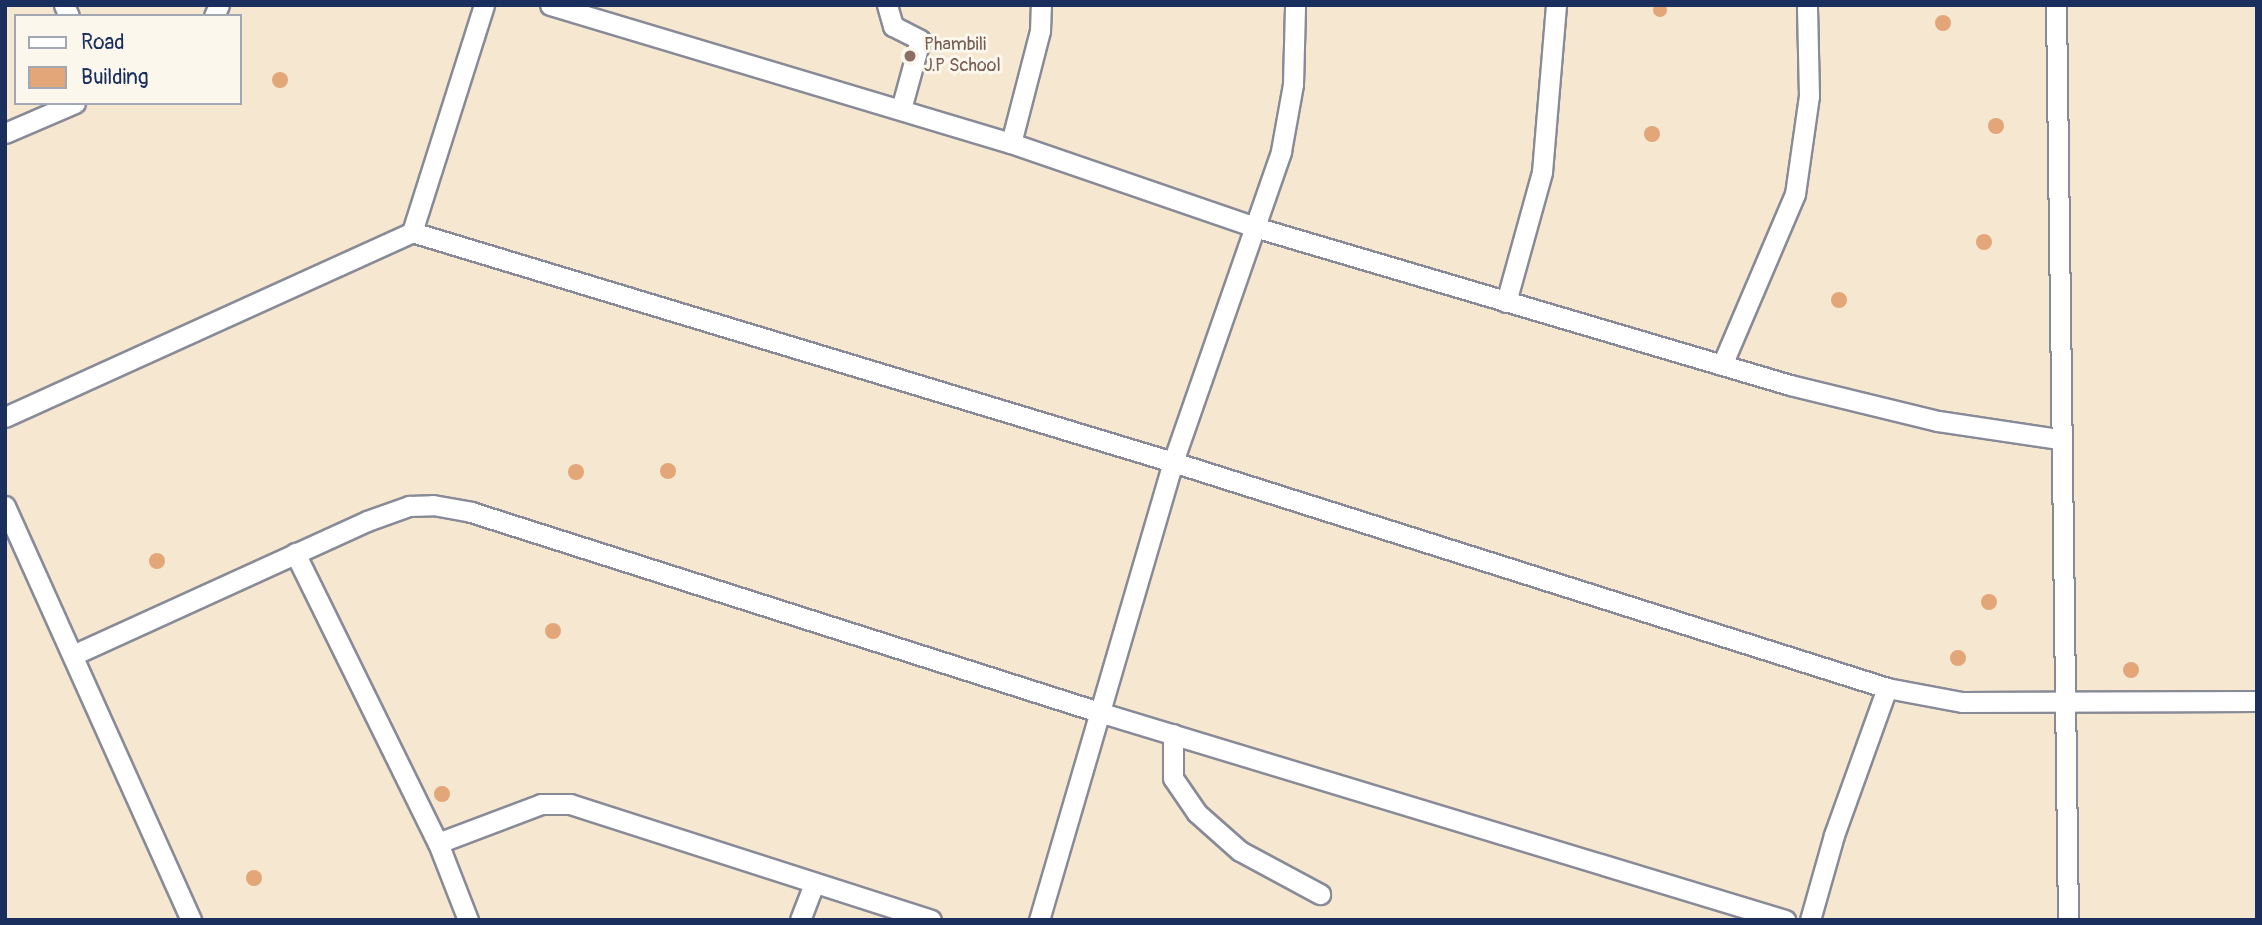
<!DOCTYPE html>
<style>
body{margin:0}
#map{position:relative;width:2262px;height:925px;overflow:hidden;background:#f5e7d0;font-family:Pangolin,sans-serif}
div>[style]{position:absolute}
.building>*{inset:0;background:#e3a679}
.round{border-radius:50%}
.roads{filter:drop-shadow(2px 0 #888b97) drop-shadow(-2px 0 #888b97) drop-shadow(0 2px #888b97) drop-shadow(0 -2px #888b97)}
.minor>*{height:19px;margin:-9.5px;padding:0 9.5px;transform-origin:9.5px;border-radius:9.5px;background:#fff}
.dots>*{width:19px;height:19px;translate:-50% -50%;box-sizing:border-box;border:4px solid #fbf7ec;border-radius:50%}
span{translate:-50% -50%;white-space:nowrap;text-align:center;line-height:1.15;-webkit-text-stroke:6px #fbf7ec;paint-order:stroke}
.education-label{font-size:18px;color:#785e54}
.left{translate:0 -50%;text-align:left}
.frame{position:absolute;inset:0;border:7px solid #1b2f5e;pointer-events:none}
.legend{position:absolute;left:14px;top:14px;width:228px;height:91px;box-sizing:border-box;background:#fbf7ec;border:2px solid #a1a7b3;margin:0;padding:9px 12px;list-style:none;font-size:21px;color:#1b2f5e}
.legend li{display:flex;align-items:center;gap:14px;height:35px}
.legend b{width:35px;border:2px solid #a1a7b3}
</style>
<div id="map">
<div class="building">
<div class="round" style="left:1653px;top:3px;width:14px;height:14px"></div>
<div class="round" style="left:1935px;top:15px;width:16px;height:16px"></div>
<div class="round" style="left:272px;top:72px;width:16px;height:16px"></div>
<div class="round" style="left:1988px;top:118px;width:16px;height:16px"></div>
<div class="round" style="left:1644px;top:126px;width:16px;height:16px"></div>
<div class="round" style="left:1976px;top:234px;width:16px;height:16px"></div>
<div class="round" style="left:1831px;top:292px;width:16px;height:16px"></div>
<div class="round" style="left:660px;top:463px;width:16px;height:16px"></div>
<div class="round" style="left:568px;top:464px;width:16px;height:16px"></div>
<div class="round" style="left:149px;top:553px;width:16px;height:16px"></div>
<div class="round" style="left:1981px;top:594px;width:16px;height:16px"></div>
<div class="round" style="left:545px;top:623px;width:16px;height:16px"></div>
<div class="round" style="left:1950px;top:650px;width:16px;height:16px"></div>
<div class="round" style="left:2123px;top:662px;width:16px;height:16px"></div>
<div class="round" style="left:434px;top:786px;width:16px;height:16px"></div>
<div class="round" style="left:246px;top:870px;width:16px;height:16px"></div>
</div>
<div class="roads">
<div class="minor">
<div style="left:64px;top:5px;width:12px;rotate:66deg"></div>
<div style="left:550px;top:5px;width:481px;rotate:16.7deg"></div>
<div style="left:1011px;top:143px;width:261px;rotate:19deg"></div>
<div style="left:1258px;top:228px;width:555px;rotate:16.44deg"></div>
<div style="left:1790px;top:385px;width:152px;rotate:13.7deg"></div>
<div style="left:1938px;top:421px;width:121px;rotate:8.5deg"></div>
<div style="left:887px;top:5px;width:22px;rotate:74deg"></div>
<div style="left:893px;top:26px;width:30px;rotate:27deg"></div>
<div style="left:920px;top:40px;width:72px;rotate:105.4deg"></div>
<div style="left:2056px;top:5px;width:915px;rotate:89.25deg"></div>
<div style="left:214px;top:16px;width:12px;rotate:-66deg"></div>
<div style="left:5px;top:133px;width:76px;rotate:-23.2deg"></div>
<div style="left:1011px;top:143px;width:116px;rotate:-75.5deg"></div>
<div style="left:1040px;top:31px;width:26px;rotate:-88deg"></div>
<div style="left:412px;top:232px;width:238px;rotate:-72.4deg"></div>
<div style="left:1506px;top:302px;width:135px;rotate:-74.5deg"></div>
<div style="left:1542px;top:172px;width:168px;rotate:-85.2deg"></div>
<div style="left:1722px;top:365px;width:186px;rotate:-66.9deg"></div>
<div style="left:1795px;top:194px;width:99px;rotate:-81.9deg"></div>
<div style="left:1809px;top:96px;width:91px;rotate:-91.3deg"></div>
<div style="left:5px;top:417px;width:447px;rotate:-24.4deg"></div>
<div style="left:412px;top:232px;width:795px;rotate:16.82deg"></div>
<div style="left:1173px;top:462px;width:749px;rotate:17.56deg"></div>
<div style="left:1887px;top:688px;width:76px;rotate:10.6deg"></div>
<div style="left:1962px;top:702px;width:295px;rotate:-0.2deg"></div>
<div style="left:5px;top:506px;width:454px;rotate:65.8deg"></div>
<div style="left:295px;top:553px;width:323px;rotate:63.8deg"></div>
<div style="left:438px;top:843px;width:83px;rotate:68.7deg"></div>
<div style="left:73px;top:655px;width:323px;rotate:-24.5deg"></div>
<div style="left:367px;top:521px;width:45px;rotate:-19.7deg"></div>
<div style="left:409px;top:506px;width:24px;rotate:-2deg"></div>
<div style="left:433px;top:505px;width:39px;rotate:10deg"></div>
<div style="left:471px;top:512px;width:662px;rotate:17.67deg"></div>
<div style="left:1102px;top:713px;width:714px;rotate:16.86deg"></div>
<div style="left:1173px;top:734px;width:44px;rotate:90deg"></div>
<div style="left:1173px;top:778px;width:42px;rotate:55.6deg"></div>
<div style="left:1197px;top:813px;width:57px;rotate:41.5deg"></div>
<div style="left:1240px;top:851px;width:91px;rotate:28.3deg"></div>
<div style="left:438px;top:843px;width:110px;rotate:-20.7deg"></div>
<div style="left:541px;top:804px;width:29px"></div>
<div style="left:570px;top:804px;width:379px;rotate:17.8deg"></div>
<div style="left:800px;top:920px;width:39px;rotate:-69deg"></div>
<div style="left:1039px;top:920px;width:477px;rotate:-73.7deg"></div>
<div style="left:1173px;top:462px;width:329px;rotate:-70.8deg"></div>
<div style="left:1281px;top:151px;width:68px;rotate:-79.8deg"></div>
<div style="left:1293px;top:84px;width:79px;rotate:-88.5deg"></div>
<div style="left:1810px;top:920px;width:88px;rotate:-74.2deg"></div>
<div style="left:1834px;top:835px;width:156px;rotate:-70.2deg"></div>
</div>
</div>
<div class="dots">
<div style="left:910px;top:56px;background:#8d6e63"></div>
</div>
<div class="education-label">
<span class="left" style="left:924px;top:56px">Phambili<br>J.P School</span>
</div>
<div class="frame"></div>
<ul class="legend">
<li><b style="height:9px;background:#fff"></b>Road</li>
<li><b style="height:19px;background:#e3a679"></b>Building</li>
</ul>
</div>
